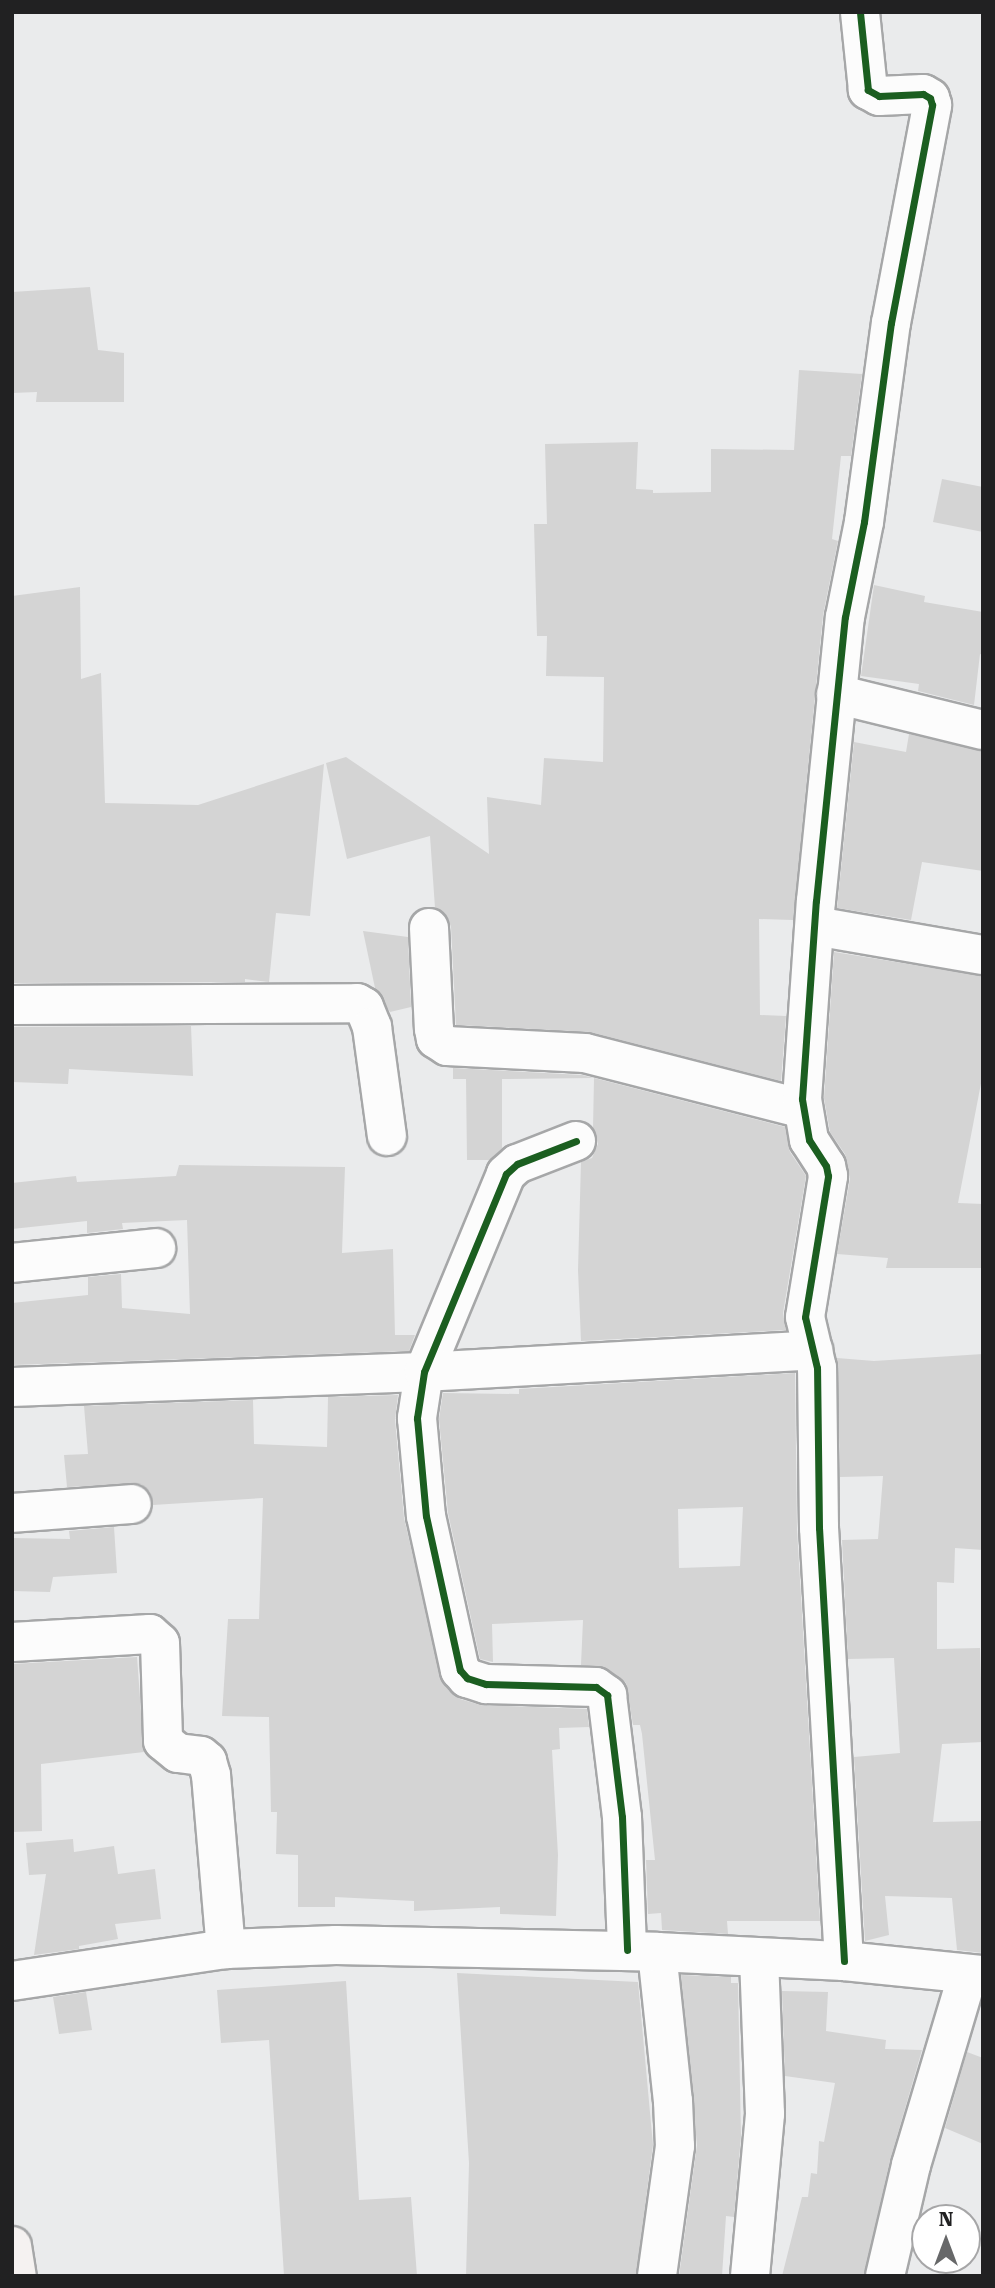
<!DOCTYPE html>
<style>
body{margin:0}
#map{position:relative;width:995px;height:2288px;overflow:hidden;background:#eaebec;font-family:"Roboto Serif",serif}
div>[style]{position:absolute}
.building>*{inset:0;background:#d4d4d4}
.roads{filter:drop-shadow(2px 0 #a6a7a8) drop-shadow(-2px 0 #a6a7a8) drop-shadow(0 2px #a6a7a8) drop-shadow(0 -2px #a6a7a8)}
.minor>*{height:38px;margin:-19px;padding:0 19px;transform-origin:19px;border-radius:19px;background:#fcfcfc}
.major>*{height:38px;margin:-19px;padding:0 19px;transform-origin:19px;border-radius:19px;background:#f5f2f1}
.cycleway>*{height:7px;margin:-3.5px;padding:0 3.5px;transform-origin:3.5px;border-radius:3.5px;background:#1b5e20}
span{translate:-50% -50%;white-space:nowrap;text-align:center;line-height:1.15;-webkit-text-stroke:7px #fff;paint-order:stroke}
.frame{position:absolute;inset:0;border:14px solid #212122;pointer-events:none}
.north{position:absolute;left:911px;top:2204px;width:70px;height:70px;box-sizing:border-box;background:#fff;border:2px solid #a6a6a7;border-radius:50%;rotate:0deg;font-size:19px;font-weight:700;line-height:28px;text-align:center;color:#212122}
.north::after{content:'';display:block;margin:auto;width:24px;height:32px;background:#676869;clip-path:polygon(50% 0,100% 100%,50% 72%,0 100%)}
</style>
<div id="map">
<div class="building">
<div style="clip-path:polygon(90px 287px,98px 350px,124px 353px,124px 402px,36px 402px,37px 392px,12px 393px,12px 292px)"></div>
<div style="clip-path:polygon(799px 370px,862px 374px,851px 456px,841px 456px,832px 539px,838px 541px,823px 615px,793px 920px,759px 919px,760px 1015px,786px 1016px,781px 1081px,590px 1032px,456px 1025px,451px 927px,447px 916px,435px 908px,430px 836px,347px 859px,326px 763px,346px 757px,489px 854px,487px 797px,541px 805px,544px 758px,603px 762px,604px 677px,546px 676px,547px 636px,537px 636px,534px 524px,547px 524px,545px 444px,638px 442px,636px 489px,653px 490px,653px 493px,711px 492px,711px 449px,794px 450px)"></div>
<div style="clip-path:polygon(942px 479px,983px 487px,983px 532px,933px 522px)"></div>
<div style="clip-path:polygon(874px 585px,925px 596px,924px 602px,983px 612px,983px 655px,980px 654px,974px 705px,918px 691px,919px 684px,861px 676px)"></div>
<div style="clip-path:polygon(80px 587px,81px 679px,101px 673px,105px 803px,198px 805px,324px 764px,310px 916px,276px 913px,269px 982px,245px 979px,245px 982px,12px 983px,12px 596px)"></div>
<div style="clip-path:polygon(909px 734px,983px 751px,983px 871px,922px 862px,911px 920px,837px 908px,854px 742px,906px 752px)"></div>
<div style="clip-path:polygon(363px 931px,408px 937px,411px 1007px,390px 1012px,375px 988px)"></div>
<div style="clip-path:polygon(834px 952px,983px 976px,983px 1073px,958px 1203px,983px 1204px,983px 1268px,886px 1268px,888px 1258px,837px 1254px,850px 1179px,845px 1154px,830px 1132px,824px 1098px)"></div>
<div style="clip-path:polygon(191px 1026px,193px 1076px,69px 1069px,68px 1084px,12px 1082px,12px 1027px)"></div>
<div style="clip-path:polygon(453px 1068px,582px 1075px,593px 1078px,502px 1079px,502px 1148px,490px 1160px,467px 1160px,466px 1079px,453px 1079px)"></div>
<div style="clip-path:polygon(594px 1078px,785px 1127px,790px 1152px,806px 1176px,783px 1313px,786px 1330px,581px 1341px,578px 1270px,581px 1162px,592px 1158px,598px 1144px,593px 1128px)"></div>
<div style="clip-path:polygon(179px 1165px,345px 1167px,342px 1253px,393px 1249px,395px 1335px,415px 1335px,409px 1351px,12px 1365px,12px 1303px,88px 1295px,88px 1277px,121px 1274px,122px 1308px,190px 1314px,187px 1220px,122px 1223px,123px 1229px,87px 1233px,87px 1221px,12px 1229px,12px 1183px,76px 1176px,77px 1182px,176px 1176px)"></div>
<div style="clip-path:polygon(983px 1354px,983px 1550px,955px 1548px,954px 1583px,937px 1582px,937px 1649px,980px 1648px,983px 1742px,942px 1744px,933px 1822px,981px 1821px,983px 1953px,957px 1950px,952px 1898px,885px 1896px,889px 1935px,865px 1941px,854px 1757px,900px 1753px,894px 1658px,848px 1659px,842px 1540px,878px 1539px,883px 1476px,840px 1477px,837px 1358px,874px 1361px)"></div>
<div style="clip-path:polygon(evenodd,795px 1373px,797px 1529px,820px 1921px,727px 1921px,728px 1934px,662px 1930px,661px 1913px,648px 1914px,646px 1860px,655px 1860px,642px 1734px,640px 1725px,633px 1725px,626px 1683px,608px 1669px,581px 1665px,583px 1620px,492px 1624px,493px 1662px,480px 1659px,448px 1513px,439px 1419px,443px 1393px,519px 1394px,519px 1389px,795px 1373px,743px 1507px,740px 1566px,679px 1568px,678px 1509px,743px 1507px)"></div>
<div style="clip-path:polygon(398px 1395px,395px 1420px,404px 1518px,443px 1684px,460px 1699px,480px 1705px,587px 1709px,589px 1727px,559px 1728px,560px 1749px,552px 1750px,558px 1855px,556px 1916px,500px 1914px,500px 1907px,414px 1911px,414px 1901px,335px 1897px,335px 1907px,298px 1907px,298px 1855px,276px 1854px,277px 1812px,271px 1812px,269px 1717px,222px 1716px,228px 1619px,259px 1619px,263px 1498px,153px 1505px,150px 1492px,141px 1484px,67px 1487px,64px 1455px,88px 1454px,84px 1406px,253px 1400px,254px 1444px,327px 1447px,328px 1397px)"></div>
<div style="clip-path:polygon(114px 1527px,117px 1573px,53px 1577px,50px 1592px,12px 1591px,12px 1538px,70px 1539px,69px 1531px)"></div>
<div style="clip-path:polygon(137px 1657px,144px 1752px,41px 1764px,42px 1831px,12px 1832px,12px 1664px)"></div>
<div style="clip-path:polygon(73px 1839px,74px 1852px,114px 1846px,118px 1874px,155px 1869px,161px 1919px,115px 1924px,118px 1939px,79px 1946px,79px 1949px,34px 1955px,46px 1874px,29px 1875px,26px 1843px)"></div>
<div style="clip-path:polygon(457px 1973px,638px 1982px,653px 2145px,636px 2276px,466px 2276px,469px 2163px)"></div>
<div style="clip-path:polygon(681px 1975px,731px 1977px,731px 1983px,738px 1983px,741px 2136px,734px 2217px,726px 2216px,722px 2276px,679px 2276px,697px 2145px)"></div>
<div style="clip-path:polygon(346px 1981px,359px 2200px,411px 2197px,417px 2276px,284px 2276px,269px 2040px,221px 2043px,217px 1990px)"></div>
<div style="clip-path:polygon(782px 1991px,828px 1992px,826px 2031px,886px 2040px,885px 2049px,922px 2050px,890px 2160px,864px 2276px,782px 2276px,802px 2197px,808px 2197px,811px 2173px,817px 2174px,819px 2141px,824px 2142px,835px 2083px,785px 2076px)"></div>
<div style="clip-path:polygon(86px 1992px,92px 2030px,59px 2034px,53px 1997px)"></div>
<div style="clip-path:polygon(967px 2052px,983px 2058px,983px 2144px,945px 2128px)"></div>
</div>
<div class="roads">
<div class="minor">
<div style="left:836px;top:694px;width:151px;rotate:13.8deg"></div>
<div style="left:815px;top:926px;width:170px;rotate:9.8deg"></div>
<div style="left:429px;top:928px;width:101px;rotate:87.2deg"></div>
<div style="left:434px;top:1029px;width:10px;rotate:79deg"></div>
<div style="left:436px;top:1039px;width:13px;rotate:32deg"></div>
<div style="left:447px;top:1046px;width:138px;rotate:2.9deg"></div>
<div style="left:585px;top:1053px;width:225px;rotate:14.4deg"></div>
<div style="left:12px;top:1005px;width:345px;rotate:-0.3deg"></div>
<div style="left:357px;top:1003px;width:8px;rotate:30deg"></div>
<div style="left:364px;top:1007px;width:22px;rotate:68deg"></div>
<div style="left:372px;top:1027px;width:110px;rotate:82.2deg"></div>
<div style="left:576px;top:1141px;width:63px;rotate:158.7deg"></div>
<div style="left:517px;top:1164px;width:15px;rotate:138deg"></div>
<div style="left:506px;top:1174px;width:214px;rotate:112.5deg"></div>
<div style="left:424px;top:1372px;width:47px;rotate:98.7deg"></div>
<div style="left:417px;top:1418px;width:98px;rotate:84.8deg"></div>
<div style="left:426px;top:1516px;width:158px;rotate:77.6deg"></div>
<div style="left:460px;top:1670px;width:11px;rotate:49deg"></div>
<div style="left:467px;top:1678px;width:20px;rotate:18deg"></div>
<div style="left:486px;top:1684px;width:110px;rotate:1.6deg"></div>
<div style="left:596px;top:1687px;width:14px;rotate:36deg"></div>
<div style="left:607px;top:1695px;width:123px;rotate:83deg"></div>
<div style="left:622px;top:1817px;width:133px;rotate:87.8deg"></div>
<div style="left:12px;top:1263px;width:145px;rotate:-5.9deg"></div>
<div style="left:12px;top:1387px;width:412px;rotate:-2.1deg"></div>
<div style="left:424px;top:1372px;width:390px;rotate:-3.2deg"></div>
<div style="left:12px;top:1513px;width:120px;rotate:-4.3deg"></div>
<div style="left:12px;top:1642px;width:138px;rotate:-3.3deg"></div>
<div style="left:150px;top:1634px;width:13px;rotate:42deg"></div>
<div style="left:160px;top:1643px;width:98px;rotate:88.2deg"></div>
<div style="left:163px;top:1741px;width:19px;rotate:39deg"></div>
<div style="left:178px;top:1753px;width:23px;rotate:7deg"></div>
<div style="left:201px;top:1756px;width:8px;rotate:40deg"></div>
<div style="left:207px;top:1761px;width:15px;rotate:74deg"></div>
<div style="left:211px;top:1775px;width:175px;rotate:85.1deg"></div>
<div style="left:657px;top:1952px;width:150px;rotate:83.9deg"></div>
<div style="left:673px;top:2101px;width:45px;rotate:87.5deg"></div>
<div style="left:675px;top:2146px;width:131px;rotate:97.9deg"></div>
<div style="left:844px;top:1961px;width:434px;rotate:-93.3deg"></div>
<div style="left:819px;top:1528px;width:160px;rotate:-90.7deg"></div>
<div style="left:817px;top:1368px;width:52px;rotate:-103.2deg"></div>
<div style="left:805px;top:1317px;width:143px;rotate:-80.7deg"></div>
<div style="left:828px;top:1176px;width:10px;rotate:-101deg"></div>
<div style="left:826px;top:1166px;width:31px;rotate:-123deg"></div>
<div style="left:809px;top:1140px;width:42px;rotate:-99.7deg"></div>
<div style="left:802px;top:1099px;width:198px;rotate:-86deg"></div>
<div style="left:816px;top:901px;width:285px;rotate:-84.2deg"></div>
<div style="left:845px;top:617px;width:97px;rotate:-78.7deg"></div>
<div style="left:864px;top:522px;width:201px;rotate:-82.3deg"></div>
<div style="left:891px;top:323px;width:222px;rotate:-79.3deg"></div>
<div style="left:932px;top:105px;width:7px;rotate:-106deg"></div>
<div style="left:930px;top:98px;width:8px;rotate:-150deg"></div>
<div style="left:923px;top:94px;width:44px;rotate:177.4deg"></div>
<div style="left:879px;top:96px;width:13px;rotate:-151deg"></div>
<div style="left:868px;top:90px;width:78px;rotate:-95.9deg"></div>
<div style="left:12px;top:1981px;width:216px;rotate:-8.5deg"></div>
<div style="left:226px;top:1949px;width:110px;rotate:-2.1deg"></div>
<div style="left:336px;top:1945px;width:321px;rotate:1.2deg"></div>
<div style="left:657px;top:1952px;width:187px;rotate:2.8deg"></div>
<div style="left:844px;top:1961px;width:140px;rotate:5.8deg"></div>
<div style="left:750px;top:2276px;width:163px;rotate:-84.7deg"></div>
<div style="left:765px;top:2114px;width:156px;rotate:-92.2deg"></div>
<div style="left:885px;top:2276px;width:114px;rotate:-76.8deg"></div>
<div style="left:911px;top:2165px;width:199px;rotate:-73.4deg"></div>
</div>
<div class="major">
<div style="left:12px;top:2246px;width:30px;rotate:81deg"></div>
</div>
</div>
<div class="cycleway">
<div style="left:576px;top:1141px;width:63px;rotate:158.7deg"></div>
<div style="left:517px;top:1164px;width:15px;rotate:138deg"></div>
<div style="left:506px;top:1174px;width:214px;rotate:112.5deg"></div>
<div style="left:424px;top:1372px;width:47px;rotate:98.7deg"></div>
<div style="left:417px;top:1418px;width:98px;rotate:84.8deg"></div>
<div style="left:426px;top:1516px;width:158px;rotate:77.6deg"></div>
<div style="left:460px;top:1670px;width:11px;rotate:49deg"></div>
<div style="left:467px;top:1678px;width:20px;rotate:18deg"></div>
<div style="left:486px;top:1684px;width:110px;rotate:1.6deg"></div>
<div style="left:596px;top:1687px;width:14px;rotate:36deg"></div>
<div style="left:607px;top:1695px;width:123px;rotate:83deg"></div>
<div style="left:622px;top:1817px;width:133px;rotate:87.8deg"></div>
<div style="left:844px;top:1961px;width:434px;rotate:-93.3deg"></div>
<div style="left:819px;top:1528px;width:160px;rotate:-90.7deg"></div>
<div style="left:817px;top:1368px;width:52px;rotate:-103.2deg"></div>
<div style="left:805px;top:1317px;width:143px;rotate:-80.7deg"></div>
<div style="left:828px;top:1176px;width:10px;rotate:-101deg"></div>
<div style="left:826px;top:1166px;width:31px;rotate:-123deg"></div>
<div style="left:809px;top:1140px;width:42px;rotate:-99.7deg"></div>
<div style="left:802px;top:1099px;width:198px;rotate:-86deg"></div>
<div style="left:816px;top:901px;width:285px;rotate:-84.2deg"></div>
<div style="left:845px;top:617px;width:97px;rotate:-78.7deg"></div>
<div style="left:864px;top:522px;width:201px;rotate:-82.3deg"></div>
<div style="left:891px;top:323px;width:222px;rotate:-79.3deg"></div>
<div style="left:932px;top:105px;width:7px;rotate:-106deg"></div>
<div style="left:930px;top:98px;width:8px;rotate:-150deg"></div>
<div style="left:923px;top:94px;width:44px;rotate:177.4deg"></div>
<div style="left:879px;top:96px;width:13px;rotate:-151deg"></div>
<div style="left:868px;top:90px;width:78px;rotate:-95.9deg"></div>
</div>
<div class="frame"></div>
<div class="north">N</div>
</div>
